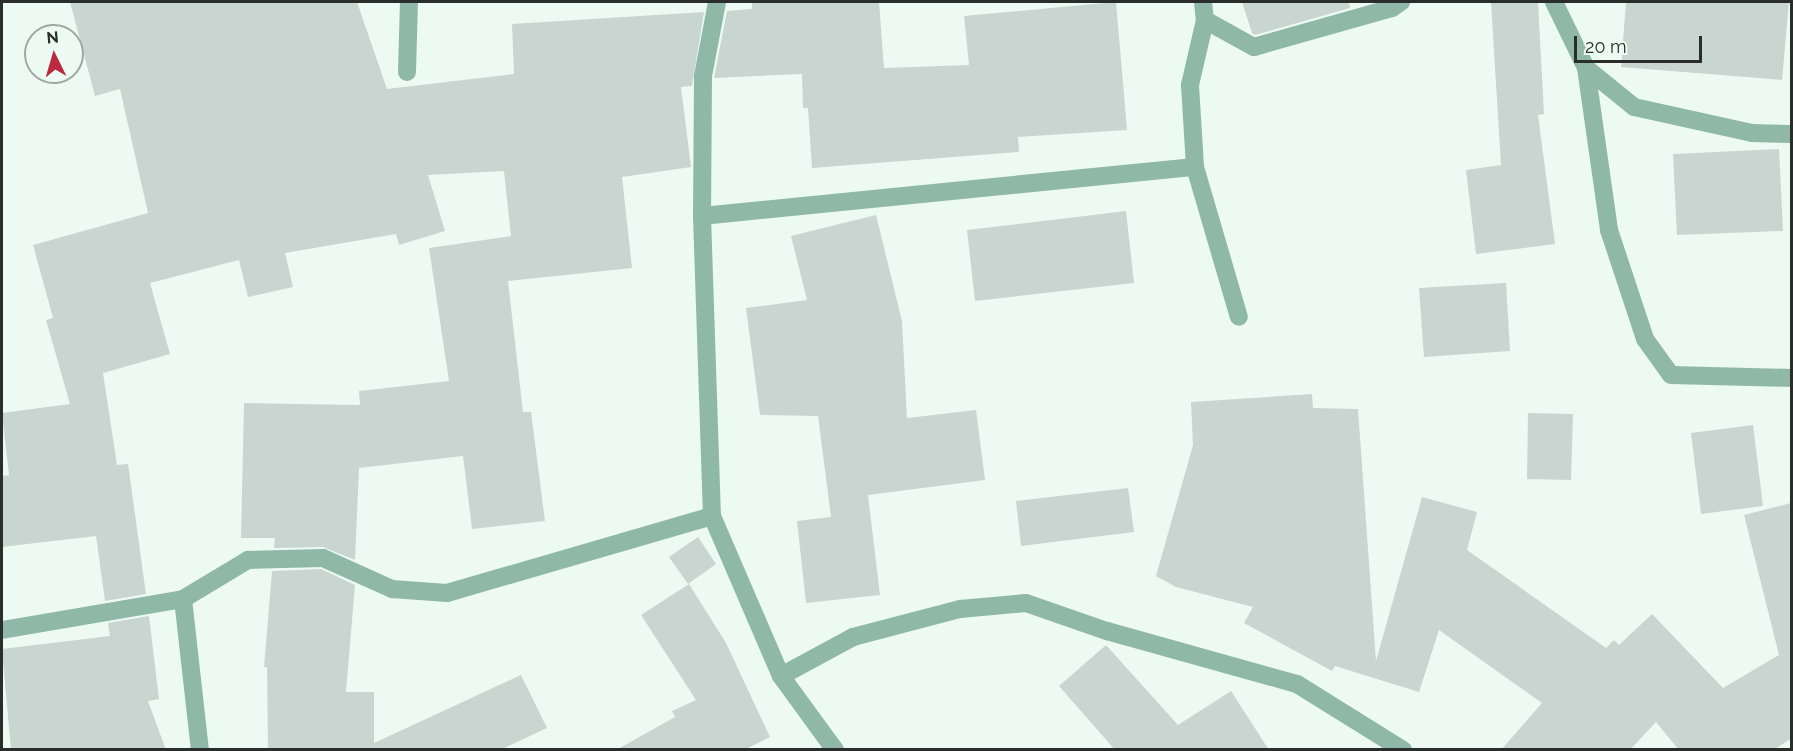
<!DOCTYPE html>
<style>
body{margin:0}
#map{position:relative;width:1793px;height:751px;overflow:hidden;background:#edfaf4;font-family:Raleway,sans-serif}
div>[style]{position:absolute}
.building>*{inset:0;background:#c9d5d0}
.minor>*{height:18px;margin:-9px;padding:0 9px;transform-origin:9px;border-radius:9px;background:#90b8a8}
span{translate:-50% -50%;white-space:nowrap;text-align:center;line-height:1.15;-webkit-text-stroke:5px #edfaf4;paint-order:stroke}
.frame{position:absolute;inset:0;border:3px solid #292d2b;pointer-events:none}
.north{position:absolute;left:24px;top:24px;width:60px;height:60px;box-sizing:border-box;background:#edfaf4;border:2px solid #9fa8a4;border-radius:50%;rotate:355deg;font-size:16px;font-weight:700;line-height:24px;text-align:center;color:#292d2b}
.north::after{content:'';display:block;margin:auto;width:21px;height:27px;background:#bb2a3f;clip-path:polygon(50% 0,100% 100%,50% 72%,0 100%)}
.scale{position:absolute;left:1574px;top:36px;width:128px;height:27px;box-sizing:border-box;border:3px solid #292d2b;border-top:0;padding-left:8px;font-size:18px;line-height:21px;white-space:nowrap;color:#292d2b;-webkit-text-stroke:4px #edfaf4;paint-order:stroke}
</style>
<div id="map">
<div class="building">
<div style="clip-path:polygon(70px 2px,357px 2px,387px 89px,514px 74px,512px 24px,704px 12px,692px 86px,681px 87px,691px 167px,622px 177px,632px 268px,508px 281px,523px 412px,531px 412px,545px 521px,472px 529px,463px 456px,359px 468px,355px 560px,323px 547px,274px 548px,275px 538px,241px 538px,244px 403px,360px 405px,359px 391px,449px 381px,429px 248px,511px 236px,504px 171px,428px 175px,445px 231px,399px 245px,396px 234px,285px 253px,293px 287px,248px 297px,239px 260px,150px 283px,170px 354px,103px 373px,117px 465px,128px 464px,146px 594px,105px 601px,96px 536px,2px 547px,2px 476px,9px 475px,2px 413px,70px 404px,46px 320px,53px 318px,33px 245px,148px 213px,120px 89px,95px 96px)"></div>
<div style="clip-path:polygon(752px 2px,879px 2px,884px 68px,969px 65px,964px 16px,1116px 2px,1127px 130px,1018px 137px,1019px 152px,812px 168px,808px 108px,803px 108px,802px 74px,714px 78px,727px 11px,752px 9px)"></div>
<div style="clip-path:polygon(1242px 2px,1349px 2px,1350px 8px,1255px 35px,1252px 33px)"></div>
<div style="clip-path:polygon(1491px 2px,1538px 2px,1544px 114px,1538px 115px,1555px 244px,1476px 254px,1466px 170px,1501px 165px)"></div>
<div style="clip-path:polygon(1626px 2px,1789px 2px,1782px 80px,1621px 67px)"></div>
<div style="clip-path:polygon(1779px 149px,1783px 231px,1677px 235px,1673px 154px)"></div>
<div style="clip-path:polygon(1126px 211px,1134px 283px,975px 301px,967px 230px)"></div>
<div style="clip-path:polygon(876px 215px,902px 321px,907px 418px,976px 410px,985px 480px,868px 495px,880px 595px,806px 603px,797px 521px,831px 517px,818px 416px,760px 415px,746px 308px,807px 300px,791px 236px)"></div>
<div style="clip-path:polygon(1506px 283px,1510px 351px,1424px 357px,1419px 288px)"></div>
<div style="clip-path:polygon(1312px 394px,1313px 408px,1358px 409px,1376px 661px,1422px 497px,1477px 512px,1467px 550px,1606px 648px,1614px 640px,1619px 645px,1652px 614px,1723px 688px,1779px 655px,1744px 515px,1791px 503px,1791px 739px,1773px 750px,1679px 750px,1656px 722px,1630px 750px,1501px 750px,1542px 703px,1439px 630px,1419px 692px,1335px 666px,1332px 671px,1244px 623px,1253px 607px,1176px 587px,1156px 576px,1193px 445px,1191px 402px)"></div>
<div style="clip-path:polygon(1528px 413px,1573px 414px,1571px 480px,1527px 479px)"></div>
<div style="clip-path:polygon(1753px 425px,1763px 506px,1701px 514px,1691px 433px)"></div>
<div style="clip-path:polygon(1128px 488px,1134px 532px,1021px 546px,1016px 501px)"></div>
<div style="clip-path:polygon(698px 537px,716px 564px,688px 584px,669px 557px)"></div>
<div style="clip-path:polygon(321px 569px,355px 585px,346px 692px,374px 692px,374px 743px,521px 675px,547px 728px,500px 750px,268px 750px,267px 667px,264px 667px,272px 571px)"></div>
<div style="clip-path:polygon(689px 584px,726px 643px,770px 737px,744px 750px,616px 750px,675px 717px,672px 711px,696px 700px,641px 615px)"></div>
<div style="clip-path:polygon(149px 616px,159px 699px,148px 701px,166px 750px,11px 750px,2px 649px,110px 636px,108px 623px)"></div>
<div style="clip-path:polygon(1106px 645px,1178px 725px,1231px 691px,1269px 750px,1115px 750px,1059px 686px)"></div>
</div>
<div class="minor">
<div style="left:717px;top:2px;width:75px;rotate:100.7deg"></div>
<div style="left:703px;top:76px;width:140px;rotate:90.4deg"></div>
<div style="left:702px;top:216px;width:300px;rotate:88.1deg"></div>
<div style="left:712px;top:516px;width:174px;rotate:66.7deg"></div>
<div style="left:781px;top:676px;width:92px;rotate:53.9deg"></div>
<div style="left:1203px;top:2px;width:18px;rotate:84deg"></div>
<div style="left:1205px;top:20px;width:67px;rotate:103deg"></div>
<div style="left:1190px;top:85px;width:82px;rotate:86.5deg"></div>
<div style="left:1195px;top:167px;width:156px;rotate:73.7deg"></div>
<div style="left:1554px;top:2px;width:73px;rotate:64.1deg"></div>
<div style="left:1586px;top:68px;width:62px;rotate:39.1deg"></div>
<div style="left:1634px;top:107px;width:121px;rotate:12.4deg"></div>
<div style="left:1752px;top:133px;width:40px;rotate:1.4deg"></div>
<div style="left:1205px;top:20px;width:56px;rotate:28.9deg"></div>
<div style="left:1254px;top:47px;width:143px;rotate:-15.8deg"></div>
<div style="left:1392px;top:8px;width:11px;rotate:-34deg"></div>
<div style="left:1586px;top:68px;width:164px;rotate:81.9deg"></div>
<div style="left:1609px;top:230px;width:115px;rotate:71.7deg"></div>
<div style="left:1645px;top:339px;width:44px;rotate:54.2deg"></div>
<div style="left:1671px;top:375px;width:121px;rotate:1.4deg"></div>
<div style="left:407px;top:72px;width:70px;rotate:-88.4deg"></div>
<div style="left:702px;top:216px;width:495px;rotate:-5.7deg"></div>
<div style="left:183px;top:599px;width:152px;rotate:83.6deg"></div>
<div style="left:2px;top:630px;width:184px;rotate:-9.7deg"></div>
<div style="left:183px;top:599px;width:76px;rotate:-31deg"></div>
<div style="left:248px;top:560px;width:75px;rotate:-1.5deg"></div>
<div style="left:323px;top:558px;width:76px;rotate:24.2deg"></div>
<div style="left:392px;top:589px;width:55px;rotate:4.2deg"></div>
<div style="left:447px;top:593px;width:276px;rotate:-16.2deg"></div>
<div style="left:781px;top:676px;width:82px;rotate:-28.4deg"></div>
<div style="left:853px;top:637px;width:111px;rotate:-14.7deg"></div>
<div style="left:960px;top:609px;width:66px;rotate:-5.2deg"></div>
<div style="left:1026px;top:603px;width:86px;rotate:19.1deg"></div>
<div style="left:1107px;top:631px;width:197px;rotate:15.6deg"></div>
<div style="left:1297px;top:684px;width:125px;rotate:31.9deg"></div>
</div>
<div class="frame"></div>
<div class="north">N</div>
<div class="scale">20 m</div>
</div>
